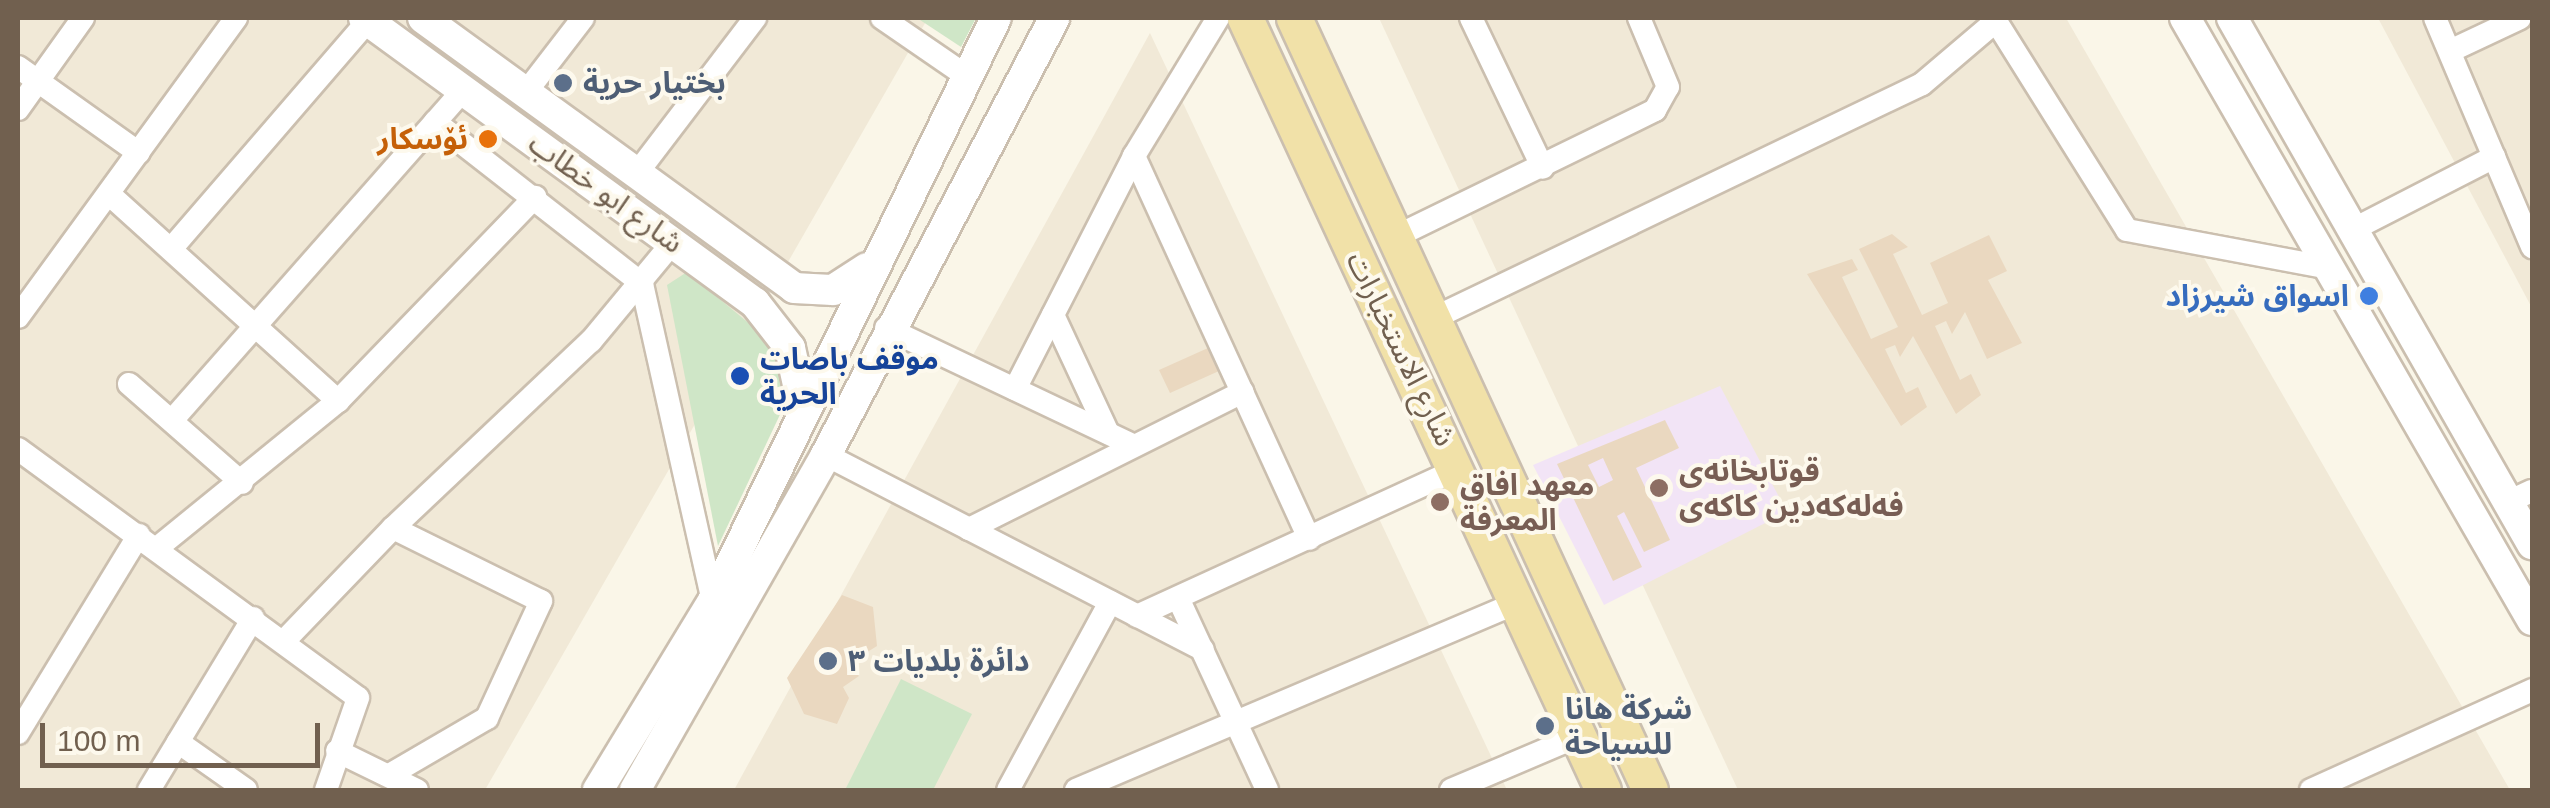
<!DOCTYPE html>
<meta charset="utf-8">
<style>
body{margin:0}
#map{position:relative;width:2550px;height:808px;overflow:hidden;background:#faf6e8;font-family:Arial,"Noto Sans Arabic",sans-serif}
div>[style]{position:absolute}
.residential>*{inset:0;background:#f1e9d7}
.education>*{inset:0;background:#f2e4f6}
.green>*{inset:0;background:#cfe6c7}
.building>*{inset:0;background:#ead8c0}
.roads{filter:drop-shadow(2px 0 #cbbfaf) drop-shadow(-2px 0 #cbbfaf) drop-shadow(0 2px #cbbfaf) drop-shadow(0 -2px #cbbfaf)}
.street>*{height:22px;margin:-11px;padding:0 11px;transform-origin:11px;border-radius:11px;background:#fff}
.secondary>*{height:30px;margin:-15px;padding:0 15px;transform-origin:15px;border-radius:15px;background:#fff}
.primary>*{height:35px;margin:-17.5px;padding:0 17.5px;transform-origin:17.5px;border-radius:17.5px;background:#f1e1a8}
.dots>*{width:28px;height:28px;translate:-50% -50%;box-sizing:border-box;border:5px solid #fdf9ed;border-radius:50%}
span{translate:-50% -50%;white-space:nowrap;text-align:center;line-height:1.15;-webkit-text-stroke:8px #fdf9ed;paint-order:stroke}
.service-label{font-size:30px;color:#4e5e75;font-weight:700}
.left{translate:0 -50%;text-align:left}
.food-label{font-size:30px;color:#c56008;font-weight:700}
.right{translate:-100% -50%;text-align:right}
.street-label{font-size:30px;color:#71604f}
.shop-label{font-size:30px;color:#366cbe;font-weight:700}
.transit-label{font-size:30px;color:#164399;font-weight:700}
.education-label{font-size:30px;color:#785e54;font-weight:700}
.frame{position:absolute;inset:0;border:20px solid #71604f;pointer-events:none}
.scale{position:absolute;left:40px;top:723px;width:280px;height:45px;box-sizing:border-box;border:5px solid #71604f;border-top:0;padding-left:12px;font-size:30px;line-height:35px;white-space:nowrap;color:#71604f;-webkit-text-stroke:8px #fdf9ed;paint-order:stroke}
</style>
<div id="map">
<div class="residential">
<div style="clip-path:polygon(18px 18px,928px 18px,485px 790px,18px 790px)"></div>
<div style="clip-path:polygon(1379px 18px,2066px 18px,2510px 790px,1738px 790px)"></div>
<div style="clip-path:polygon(2378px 18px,2532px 18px,2532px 308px)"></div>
<div style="clip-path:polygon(1150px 33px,1507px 790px,734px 790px)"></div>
</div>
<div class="education">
<div style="clip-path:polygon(1720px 386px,1787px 512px,1604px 605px,1533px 465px)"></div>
</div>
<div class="green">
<div style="clip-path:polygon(917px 18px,976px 18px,961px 47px)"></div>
<div style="clip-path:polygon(687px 272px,769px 340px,784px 388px,785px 404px,718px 546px,667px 285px)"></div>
<div style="clip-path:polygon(901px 679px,972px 714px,933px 790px,845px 790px)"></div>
</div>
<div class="building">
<div style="clip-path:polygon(1892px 234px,1908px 247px,1893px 254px,1922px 315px,1948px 303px,1930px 263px,1989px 235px,2007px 271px,1988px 280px,2022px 343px,1987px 359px,1965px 312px,1952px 334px,1946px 321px,1935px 326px,1960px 380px,1971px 374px,1981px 395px,1956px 414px,1913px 336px,1900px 357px,1895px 345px,1885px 349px,1906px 393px,1918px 387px,1927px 407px,1901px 426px,1807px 274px,1852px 259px,1858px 270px,1842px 277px,1871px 339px,1898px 327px,1859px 249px)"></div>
<div style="clip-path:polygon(1208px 348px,1219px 371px,1170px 393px,1159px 370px)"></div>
<div style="clip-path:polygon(evenodd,1665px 420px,1679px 448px,1636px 468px,1670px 540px,1644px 552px,1624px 512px,1617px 516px,1642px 567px,1613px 581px,1557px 464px,1665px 420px,1603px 458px,1613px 480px,1599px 487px,1588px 465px,1603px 458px)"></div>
<div style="clip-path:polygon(842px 595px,873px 607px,877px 646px,848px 664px,859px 676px,843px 687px,849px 698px,837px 724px,804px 714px,787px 678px)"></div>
</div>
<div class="roads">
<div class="street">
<div style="left:882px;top:18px;width:101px;rotate:34.5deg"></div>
<div style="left:1471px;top:18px;width:166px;rotate:64.4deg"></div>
<div style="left:1994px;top:18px;width:250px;rotate:57.9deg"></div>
<div style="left:2127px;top:230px;width:207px;rotate:10.6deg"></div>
<div style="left:2435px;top:18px;width:249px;rotate:67deg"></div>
<div style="left:2450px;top:51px;width:77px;rotate:-25.2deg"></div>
<div style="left:18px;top:67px;width:148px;rotate:35.4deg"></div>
<div style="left:526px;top:92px;width:93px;rotate:-52.4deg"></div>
<div style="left:18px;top:109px;width:112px;rotate:-54.5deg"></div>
<div style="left:435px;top:122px;width:263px;rotate:38deg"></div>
<div style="left:642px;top:284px;width:325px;rotate:77.4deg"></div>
<div style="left:1134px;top:156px;width:421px;rotate:65.4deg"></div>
<div style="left:637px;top:173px;width:195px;rotate:-52.7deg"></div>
<div style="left:109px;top:194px;width:309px;rotate:42.1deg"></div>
<div style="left:2352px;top:230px;width:160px;rotate:-27.2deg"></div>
<div style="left:1397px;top:236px;width:287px;rotate:-26deg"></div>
<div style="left:1655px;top:110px;width:26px;rotate:-61deg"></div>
<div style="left:1668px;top:87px;width:75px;rotate:-112.8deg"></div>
<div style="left:171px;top:249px;width:301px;rotate:-49.2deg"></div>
<div style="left:1053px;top:315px;width:130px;rotate:65deg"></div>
<div style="left:18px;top:317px;width:370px;rotate:-53.9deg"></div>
<div style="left:1432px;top:319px;width:543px;rotate:-25.62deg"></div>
<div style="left:1922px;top:84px;width:97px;rotate:-40.4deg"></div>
<div style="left:886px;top:328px;width:272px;rotate:25.4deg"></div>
<div style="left:129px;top:384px;width:150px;rotate:41.2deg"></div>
<div style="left:1015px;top:389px;width:262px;rotate:-62.9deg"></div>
<div style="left:1134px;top:156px;width:162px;rotate:-58.7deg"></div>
<div style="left:175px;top:417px;width:434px;rotate:-48.6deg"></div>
<div style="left:18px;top:449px;width:421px;rotate:36.2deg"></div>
<div style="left:358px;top:698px;width:97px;rotate:109.2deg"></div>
<div style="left:826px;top:455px;width:424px;rotate:27.3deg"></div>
<div style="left:2508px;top:502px;width:26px;rotate:-25deg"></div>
<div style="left:393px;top:528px;width:272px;rotate:-43.4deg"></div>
<div style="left:591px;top:341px;width:130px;rotate:-50.3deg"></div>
<div style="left:969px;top:529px;width:306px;rotate:-26.6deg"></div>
<div style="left:157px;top:548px;width:233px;rotate:-39.1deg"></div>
<div style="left:338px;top:401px;width:284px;rotate:-46deg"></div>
<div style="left:1179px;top:600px;width:209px;rotate:65.1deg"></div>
<div style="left:1137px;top:616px;width:353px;rotate:-24.6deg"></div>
<div style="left:286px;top:639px;width:154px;rotate:-46.1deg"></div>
<div style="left:393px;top:528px;width:165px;rotate:26.3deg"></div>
<div style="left:541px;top:601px;width:129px;rotate:114.8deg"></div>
<div style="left:487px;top:718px;width:111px;rotate:149.7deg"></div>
<div style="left:18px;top:733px;width:232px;rotate:-58.6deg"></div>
<div style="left:178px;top:742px;width:83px;rotate:35.2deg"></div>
<div style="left:337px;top:751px;width:89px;rotate:26deg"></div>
<div style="left:149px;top:790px;width:201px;rotate:-58.8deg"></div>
<div style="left:1008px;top:790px;width:214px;rotate:-61.5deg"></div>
<div style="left:1076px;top:790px;width:479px;rotate:-23deg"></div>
<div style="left:1451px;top:790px;width:138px;rotate:-23deg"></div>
<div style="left:2311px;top:790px;width:243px;rotate:-24.3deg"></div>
</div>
<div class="secondary">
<div style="left:364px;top:18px;width:484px;rotate:36.1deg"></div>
<div style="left:755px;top:303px;width:57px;rotate:52.1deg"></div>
<div style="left:790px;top:348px;width:56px;rotate:77.7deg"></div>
<div style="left:423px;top:18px;width:459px;rotate:36deg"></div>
<div style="left:794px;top:288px;width:39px;rotate:3deg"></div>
<div style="left:833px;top:290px;width:40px;rotate:-32.9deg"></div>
<div style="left:2185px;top:18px;width:695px;rotate:60.04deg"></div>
<div style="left:2232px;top:18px;width:606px;rotate:60.3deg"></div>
<div style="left:598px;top:790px;width:221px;rotate:-58.7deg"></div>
<div style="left:713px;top:601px;width:648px;rotate:-64.11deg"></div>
<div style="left:635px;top:790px;width:386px;rotate:-60.3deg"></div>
<div style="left:826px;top:455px;width:493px;rotate:-62.4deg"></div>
</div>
<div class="primary">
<div style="left:1245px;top:18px;width:851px;rotate:65.12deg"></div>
<div style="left:1294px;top:18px;width:850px;rotate:65.24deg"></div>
</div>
</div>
<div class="dots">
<div style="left:563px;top:83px;background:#5c6f8a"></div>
<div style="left:488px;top:139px;background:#e8710a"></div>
<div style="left:2369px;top:296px;background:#3f7fe0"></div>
<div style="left:740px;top:376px;background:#1a4fb4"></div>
<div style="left:1659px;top:488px;background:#8d6e63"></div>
<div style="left:1440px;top:502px;background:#8d6e63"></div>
<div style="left:828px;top:661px;background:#5c6f8a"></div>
<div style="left:1545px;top:726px;background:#5c6f8a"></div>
</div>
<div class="service-label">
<span class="left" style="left:583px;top:83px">بختيار حرية</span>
<span class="left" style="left:848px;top:661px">دائرة بلديات ٣</span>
<span class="left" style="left:1565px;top:726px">شركة هانا<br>للسياحة</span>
</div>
<div class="food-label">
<span class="right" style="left:468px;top:139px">ئۆسکار</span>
</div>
<div class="street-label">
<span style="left:606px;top:193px;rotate:36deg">شارع ابو خطاب</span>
<span style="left:1401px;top:349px;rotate:64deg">شارع الاستخبارات</span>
</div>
<div class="shop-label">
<span class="right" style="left:2349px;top:296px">اسواق شيرزاد</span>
</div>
<div class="transit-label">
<span class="left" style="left:760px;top:376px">موقف باصات<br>الحریة</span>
</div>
<div class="education-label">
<span class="left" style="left:1679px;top:488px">قوتابخانەی<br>فەلەکەدین کاکەی</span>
<span class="left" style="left:1460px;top:502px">معهد افاق<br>المعرفة</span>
</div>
<div class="frame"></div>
<div class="scale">100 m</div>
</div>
